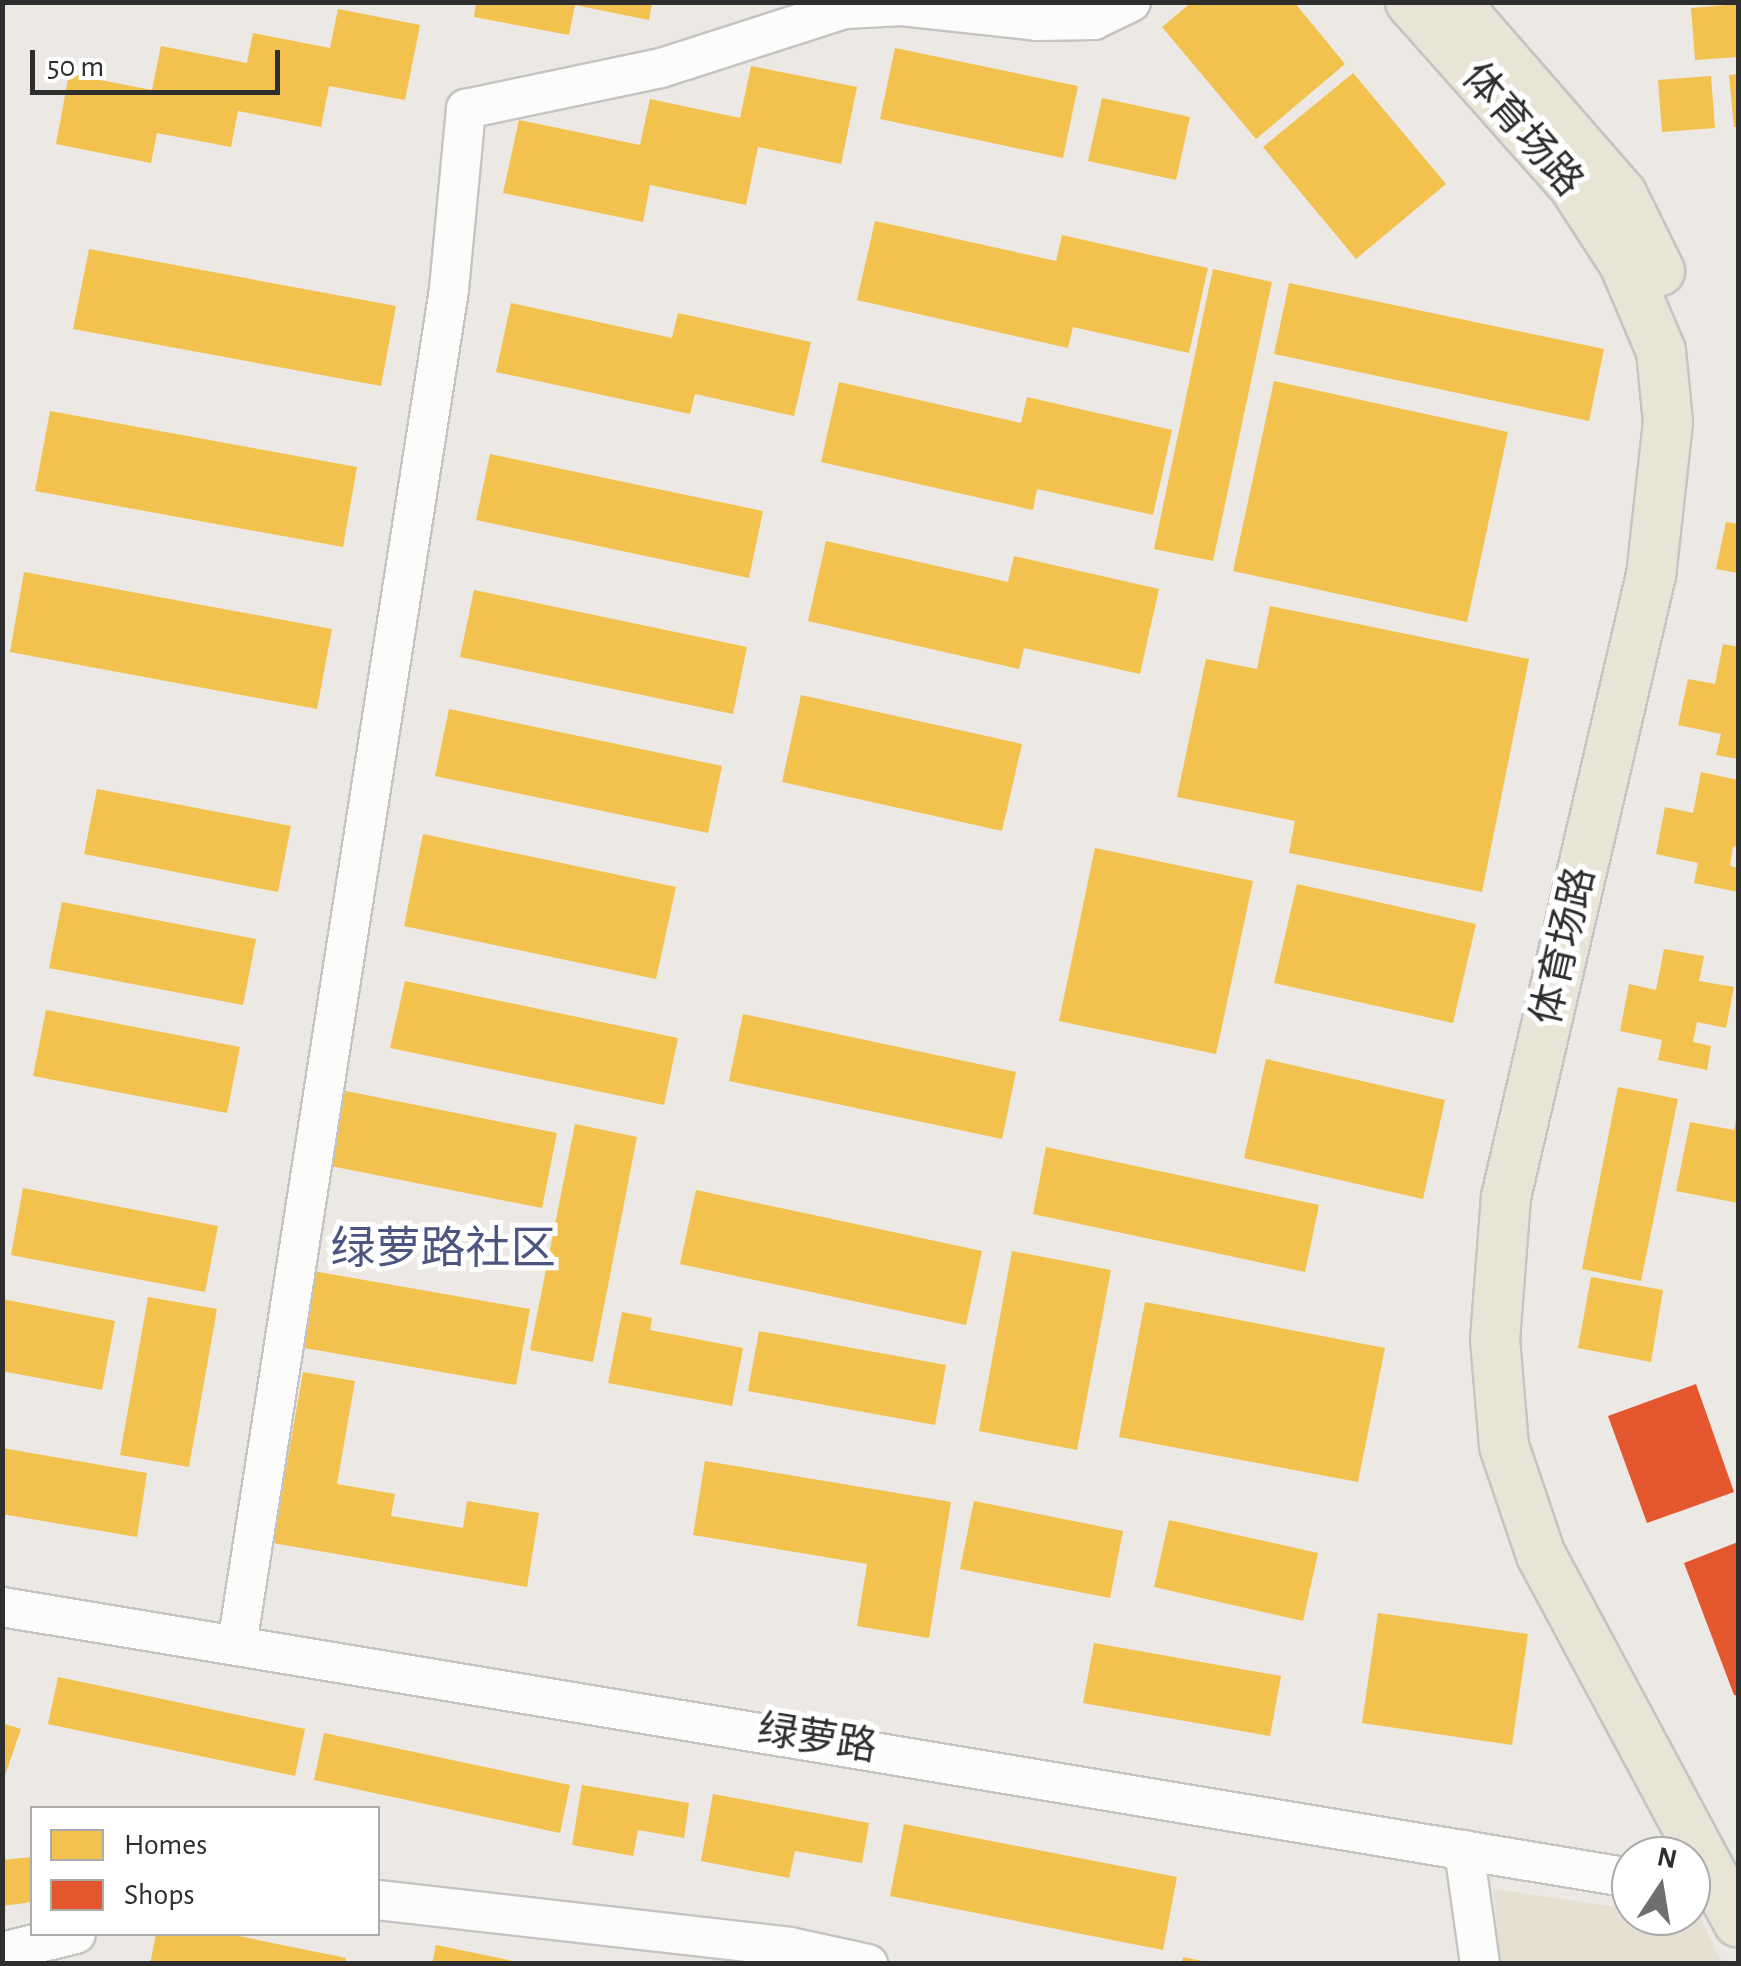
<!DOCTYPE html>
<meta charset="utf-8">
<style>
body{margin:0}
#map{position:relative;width:1741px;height:1966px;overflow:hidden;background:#ece8e4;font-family:"Alegreya Sans","Noto Sans SC",sans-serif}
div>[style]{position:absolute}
.education>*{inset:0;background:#e6e0d3}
.homes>*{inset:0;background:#f2c14e}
.shops>*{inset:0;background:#e4572e}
.roads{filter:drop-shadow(2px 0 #c5c4c5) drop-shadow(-2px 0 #c5c4c5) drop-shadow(0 2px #c5c4c5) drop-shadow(0 -2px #c5c4c5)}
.minor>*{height:38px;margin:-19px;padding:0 19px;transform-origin:19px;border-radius:19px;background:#fcfcfb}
.major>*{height:48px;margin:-24px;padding:0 24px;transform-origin:24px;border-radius:24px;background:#e8e4d6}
span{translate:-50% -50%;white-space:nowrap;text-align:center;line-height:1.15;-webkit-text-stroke:10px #fff;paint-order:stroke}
.street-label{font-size:40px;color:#2e2e2e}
.quarter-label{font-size:45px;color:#4d5680}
.frame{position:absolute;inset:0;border:5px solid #2e2e2e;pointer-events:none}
.legend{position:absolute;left:30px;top:1806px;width:350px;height:130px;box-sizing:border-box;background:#fff;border:2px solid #ababab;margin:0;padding:12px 18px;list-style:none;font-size:30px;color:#2e2e2e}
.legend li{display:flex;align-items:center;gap:20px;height:50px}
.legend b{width:50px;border:2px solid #ababab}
.north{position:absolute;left:1611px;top:1836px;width:100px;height:100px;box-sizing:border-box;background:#fff;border:2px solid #ababab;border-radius:50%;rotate:12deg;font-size:28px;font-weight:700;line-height:40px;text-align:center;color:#2e2e2e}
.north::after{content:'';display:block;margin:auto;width:35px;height:45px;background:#706f6e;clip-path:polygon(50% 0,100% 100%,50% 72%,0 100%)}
.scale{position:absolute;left:30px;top:50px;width:250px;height:45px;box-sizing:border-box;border:5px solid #2e2e2e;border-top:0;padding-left:12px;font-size:30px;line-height:35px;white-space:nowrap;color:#2e2e2e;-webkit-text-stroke:8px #fff;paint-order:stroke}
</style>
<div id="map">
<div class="education">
<div style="clip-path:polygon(1493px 1889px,1631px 1909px,1631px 1916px,1691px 1916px,1697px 1911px,1722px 1963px,1500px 1963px)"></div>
</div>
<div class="homes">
<div style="clip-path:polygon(476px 2px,652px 2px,649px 20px,575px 5px,569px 35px,474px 17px)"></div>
<div style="clip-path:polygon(1192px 2px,1294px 2px,1345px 64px,1256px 139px,1162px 27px)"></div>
<div style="clip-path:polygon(1738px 4px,1738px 57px,1695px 60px,1691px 8px)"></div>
<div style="clip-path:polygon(338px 9px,420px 25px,405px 100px,329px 86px,321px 127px,238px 111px,231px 147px,157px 133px,151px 163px,56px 144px,69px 74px,152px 90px,161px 46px,247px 63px,253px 33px,330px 48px)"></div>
<div style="clip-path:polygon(895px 48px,1078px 86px,1063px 158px,880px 119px)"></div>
<div style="clip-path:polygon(751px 66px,857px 87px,841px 164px,758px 147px,746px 205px,650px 185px,643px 222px,503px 193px,519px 120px,640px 145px,650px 99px,740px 118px)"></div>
<div style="clip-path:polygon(1353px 73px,1446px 184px,1356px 259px,1263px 147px)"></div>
<div style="clip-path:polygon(1738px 74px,1738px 127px,1734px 127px,1729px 75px)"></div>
<div style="clip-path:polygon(1711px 76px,1715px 128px,1662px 132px,1658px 80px)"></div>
<div style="clip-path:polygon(1102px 98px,1190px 117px,1176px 180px,1088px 161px)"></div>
<div style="clip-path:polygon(875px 221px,1056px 261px,1062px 235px,1208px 268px,1189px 353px,1073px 327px,1068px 348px,857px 300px)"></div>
<div style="clip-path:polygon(89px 249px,396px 306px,381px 386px,73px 329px)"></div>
<div style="clip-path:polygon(1213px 269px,1272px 282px,1213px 561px,1154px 549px)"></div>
<div style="clip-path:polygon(1289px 283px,1604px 349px,1589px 421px,1274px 354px)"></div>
<div style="clip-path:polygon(511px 303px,672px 338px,678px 313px,811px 342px,794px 416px,695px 394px,690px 414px,496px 372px)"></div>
<div style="clip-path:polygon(1274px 381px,1508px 432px,1467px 622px,1233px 571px)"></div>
<div style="clip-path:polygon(839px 382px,1021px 423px,1027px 397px,1172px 430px,1153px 515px,1037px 489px,1033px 510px,821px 462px)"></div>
<div style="clip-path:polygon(50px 411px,357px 467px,343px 547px,35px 491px)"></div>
<div style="clip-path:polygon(490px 454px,763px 511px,749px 578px,476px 520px)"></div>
<div style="clip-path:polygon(1726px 522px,1738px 524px,1738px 573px,1716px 569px)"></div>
<div style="clip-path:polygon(826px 541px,1008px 582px,1014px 556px,1159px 589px,1140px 674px,1024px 648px,1019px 669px,808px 621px)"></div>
<div style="clip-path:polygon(24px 572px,332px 629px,317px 709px,10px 652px)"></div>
<div style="clip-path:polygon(474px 590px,747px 647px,733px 714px,460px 657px)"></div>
<div style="clip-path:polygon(1270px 606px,1529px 659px,1482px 892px,1289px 853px,1295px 821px,1177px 797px,1206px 659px,1257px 669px)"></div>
<div style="clip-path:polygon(1723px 644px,1738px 647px,1738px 759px,1716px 755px,1721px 734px,1678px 725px,1688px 679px,1715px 684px)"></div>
<div style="clip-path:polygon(801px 695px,1022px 744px,1002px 831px,782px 782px)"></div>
<div style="clip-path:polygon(449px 709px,722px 766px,708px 833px,435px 776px)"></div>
<div style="clip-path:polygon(1701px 772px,1738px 780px,1738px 847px,1733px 846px,1730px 866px,1738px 868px,1738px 892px,1694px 883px,1698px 863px,1656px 854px,1665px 807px,1693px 813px)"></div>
<div style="clip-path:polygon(97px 789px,291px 826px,278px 892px,84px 854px)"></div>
<div style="clip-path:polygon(423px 834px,676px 887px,656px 979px,404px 926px)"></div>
<div style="clip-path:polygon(1095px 848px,1253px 881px,1216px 1054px,1059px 1021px)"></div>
<div style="clip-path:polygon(1297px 884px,1476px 924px,1453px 1023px,1274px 983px)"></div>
<div style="clip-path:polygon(62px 902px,256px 939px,243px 1005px,49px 968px)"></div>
<div style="clip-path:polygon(1664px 949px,1704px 956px,1699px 981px,1734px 987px,1726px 1028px,1697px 1022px,1693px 1042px,1711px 1046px,1707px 1070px,1658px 1060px,1662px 1040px,1620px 1031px,1629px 984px,1656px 990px)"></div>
<div style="clip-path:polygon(405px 981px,678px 1038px,664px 1105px,390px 1048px)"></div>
<div style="clip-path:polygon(46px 1010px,240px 1047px,227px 1113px,33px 1076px)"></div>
<div style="clip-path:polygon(743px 1014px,1016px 1072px,1002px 1139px,729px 1081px)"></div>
<div style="clip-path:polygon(1266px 1059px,1445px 1100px,1423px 1199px,1244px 1158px)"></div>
<div style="clip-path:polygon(1618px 1087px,1678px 1099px,1641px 1281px,1582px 1269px)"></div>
<div style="clip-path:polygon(341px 1090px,557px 1133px,542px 1208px,326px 1165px)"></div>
<div style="clip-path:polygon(1737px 1115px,1738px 1203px,1676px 1191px,1690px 1122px,1734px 1130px)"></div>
<div style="clip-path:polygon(575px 1124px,637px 1137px,593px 1362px,530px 1350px)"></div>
<div style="clip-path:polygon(1046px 1147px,1319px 1205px,1305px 1272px,1033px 1214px)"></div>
<div style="clip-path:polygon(23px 1188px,218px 1226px,205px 1292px,11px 1255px)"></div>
<div style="clip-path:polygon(696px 1190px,982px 1251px,966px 1325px,680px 1264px)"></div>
<div style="clip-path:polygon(1012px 1251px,1111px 1270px,1077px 1450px,979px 1431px)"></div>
<div style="clip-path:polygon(313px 1271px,530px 1309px,516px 1385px,299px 1347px)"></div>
<div style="clip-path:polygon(1591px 1277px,1663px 1290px,1651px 1362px,1578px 1348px)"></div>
<div style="clip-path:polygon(148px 1297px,217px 1309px,189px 1467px,120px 1455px)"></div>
<div style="clip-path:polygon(2px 1299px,115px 1321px,102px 1390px,2px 1371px)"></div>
<div style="clip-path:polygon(1145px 1302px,1385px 1348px,1358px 1482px,1119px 1437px)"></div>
<div style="clip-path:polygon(622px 1312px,652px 1318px,650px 1330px,743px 1348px,732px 1406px,608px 1383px)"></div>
<div style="clip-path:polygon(759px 1331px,946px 1365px,935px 1425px,748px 1391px)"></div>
<div style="clip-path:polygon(303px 1372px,355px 1381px,337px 1484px,395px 1494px,391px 1516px,463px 1528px,467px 1501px,539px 1513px,527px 1587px,273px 1543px)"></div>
<div style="clip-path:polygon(2px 1448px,147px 1473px,137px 1537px,2px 1514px)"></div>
<div style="clip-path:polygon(705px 1461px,951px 1502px,929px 1638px,857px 1626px,867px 1564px,693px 1535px)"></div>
<div style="clip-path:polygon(974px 1501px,1123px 1531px,1110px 1598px,960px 1569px)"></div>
<div style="clip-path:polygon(1169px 1520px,1318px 1553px,1303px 1621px,1154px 1587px)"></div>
<div style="clip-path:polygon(1378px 1613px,1528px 1634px,1512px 1745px,1362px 1723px)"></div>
<div style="clip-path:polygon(1094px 1643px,1281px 1676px,1270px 1736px,1083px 1703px)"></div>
<div style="clip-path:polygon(58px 1677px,305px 1729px,295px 1776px,48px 1724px)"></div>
<div style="clip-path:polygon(2px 1723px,21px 1729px,3px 1781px,2px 1781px)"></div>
<div style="clip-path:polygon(324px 1733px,570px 1785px,560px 1833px,314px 1780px)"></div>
<div style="clip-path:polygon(582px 1785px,689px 1803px,684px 1838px,638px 1830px,633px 1856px,572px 1845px)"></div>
<div style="clip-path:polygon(713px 1794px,869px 1823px,862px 1863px,795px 1851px,789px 1878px,701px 1861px)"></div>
<div style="clip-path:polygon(904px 1824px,1177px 1877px,1163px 1950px,890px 1896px)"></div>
<div style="clip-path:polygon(32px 1857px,32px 1902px,2px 1906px,2px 1860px)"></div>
<div style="clip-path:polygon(156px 1934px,229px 1934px,346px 1958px,345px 1964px,150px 1964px)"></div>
<div style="clip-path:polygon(436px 1945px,518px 1962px,518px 1964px,432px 1964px)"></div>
<div style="clip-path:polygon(1183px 1957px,1207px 1962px,1207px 1964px,1182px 1964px)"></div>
</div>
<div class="shops">
<div style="clip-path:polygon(1696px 1384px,1734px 1492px,1647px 1523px,1608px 1416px)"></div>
<div style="clip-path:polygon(1738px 1542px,1738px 1696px,1734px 1695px,1684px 1563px)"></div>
</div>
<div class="roads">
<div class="minor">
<div style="left:2px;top:1607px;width:1651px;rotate:9.45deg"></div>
<div style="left:237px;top:1645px;width:1372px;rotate:-81.11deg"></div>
<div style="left:449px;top:289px;width:181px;rotate:-84.6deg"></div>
<div style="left:466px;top:109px;width:199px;rotate:-11.9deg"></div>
<div style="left:661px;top:68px;width:193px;rotate:-17.8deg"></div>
<div style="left:845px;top:9px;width:57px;rotate:-3deg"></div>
<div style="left:902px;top:6px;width:136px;rotate:6.3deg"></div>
<div style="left:1037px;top:21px;width:57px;rotate:-1deg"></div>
<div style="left:1094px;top:20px;width:41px;rotate:-25.9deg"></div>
<div style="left:1464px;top:1850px;width:115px;rotate:82deg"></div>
<div style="left:378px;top:1900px;width:415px;rotate:6.5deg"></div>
<div style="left:790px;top:1947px;width:80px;rotate:12.3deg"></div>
<div style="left:2px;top:1952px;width:76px;rotate:-13.7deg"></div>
</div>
<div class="major">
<div style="left:1410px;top:2px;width:247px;rotate:48.4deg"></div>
<div style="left:1574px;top:187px;width:92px;rotate:57deg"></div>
<div style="left:1624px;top:264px;width:95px;rotate:67deg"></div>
<div style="left:1661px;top:351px;width:71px;rotate:84.4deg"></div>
<div style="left:1668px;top:422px;width:154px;rotate:96.3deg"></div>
<div style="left:1651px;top:575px;width:639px;rotate:103.12deg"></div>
<div style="left:1506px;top:1197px;width:142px;rotate:94.4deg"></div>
<div style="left:1495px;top:1339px;width:107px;rotate:85.2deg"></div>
<div style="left:1504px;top:1446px;width:115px;rotate:71.3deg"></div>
<div style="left:1541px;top:1555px;width:417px;rotate:61.8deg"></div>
<div style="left:1455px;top:2px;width:254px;rotate:49deg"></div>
<div style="left:1622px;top:194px;width:86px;rotate:63.7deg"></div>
</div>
</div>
<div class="street-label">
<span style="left:1522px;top:130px;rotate:49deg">体育场路</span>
<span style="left:1564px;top:946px;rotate:-77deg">体育场路</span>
<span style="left:817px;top:1739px;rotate:9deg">绿萝路</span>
</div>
<div class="quarter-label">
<span style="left:443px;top:1250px">绿萝路社区</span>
</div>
<div class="frame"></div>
<ul class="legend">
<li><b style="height:28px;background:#f2c14e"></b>Homes</li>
<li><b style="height:28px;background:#e4572e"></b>Shops</li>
</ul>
<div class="north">N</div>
<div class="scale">50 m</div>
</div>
